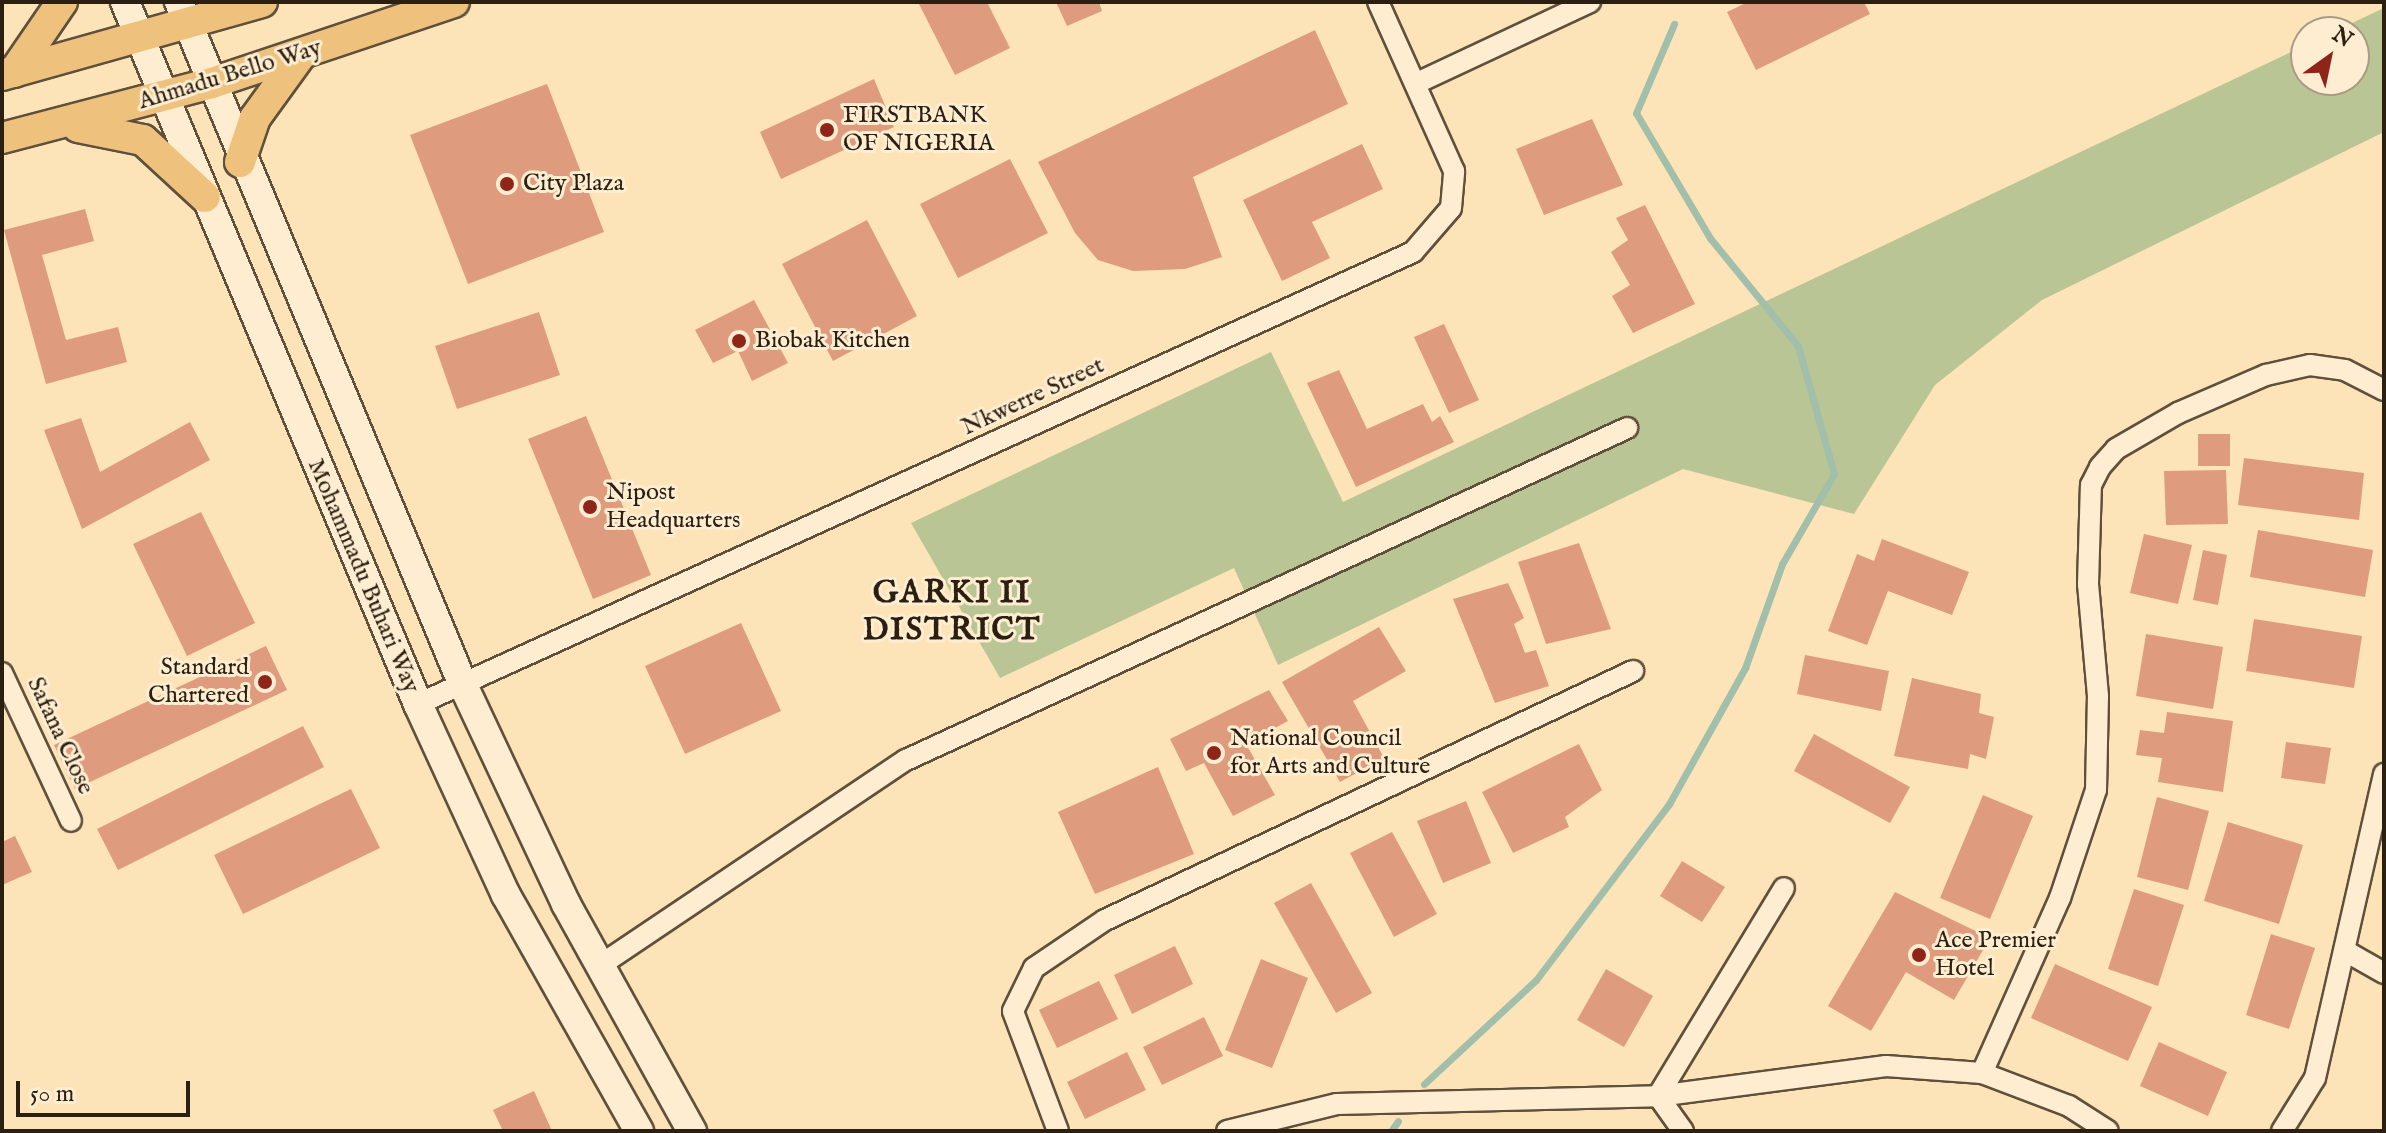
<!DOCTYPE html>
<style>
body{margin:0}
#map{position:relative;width:2386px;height:1133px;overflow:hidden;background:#fde3b8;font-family:"IM FELL English",serif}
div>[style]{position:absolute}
.green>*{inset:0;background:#b9c594}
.stream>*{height:7px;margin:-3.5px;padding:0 3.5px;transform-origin:3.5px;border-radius:3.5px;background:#a1bfaa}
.building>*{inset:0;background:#df9b7e}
.roads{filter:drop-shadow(2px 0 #5f503b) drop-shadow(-2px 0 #5f503b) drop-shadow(0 2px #5f503b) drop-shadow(0 -2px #5f503b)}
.minor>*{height:20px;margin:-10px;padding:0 10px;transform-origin:10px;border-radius:10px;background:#feedd1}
.secondary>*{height:28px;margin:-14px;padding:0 14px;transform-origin:14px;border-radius:14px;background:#feedd1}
.primary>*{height:30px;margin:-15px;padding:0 15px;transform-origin:15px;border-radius:15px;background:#eec27c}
.dots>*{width:22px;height:22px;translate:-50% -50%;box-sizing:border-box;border:4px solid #feedd1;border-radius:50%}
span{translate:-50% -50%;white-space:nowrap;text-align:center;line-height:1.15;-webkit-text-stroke:6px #feedd1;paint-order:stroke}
.street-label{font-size:24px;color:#2a1f11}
.poi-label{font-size:24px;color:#2a1f11}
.left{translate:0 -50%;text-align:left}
.right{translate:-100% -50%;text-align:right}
.district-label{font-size:32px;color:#2a1f11;font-weight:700;letter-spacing:2px}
.frame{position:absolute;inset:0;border:4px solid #2a1f11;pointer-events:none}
.north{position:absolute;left:2290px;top:16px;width:80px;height:80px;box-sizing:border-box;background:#feedd1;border:2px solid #a99b84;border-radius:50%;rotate:33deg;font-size:22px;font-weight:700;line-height:32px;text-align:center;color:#2a1f11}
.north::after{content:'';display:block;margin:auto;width:28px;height:36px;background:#8f2418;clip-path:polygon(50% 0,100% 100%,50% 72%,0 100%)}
.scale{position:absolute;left:16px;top:1081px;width:174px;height:36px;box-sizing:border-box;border:4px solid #2a1f11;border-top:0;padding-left:10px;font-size:24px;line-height:28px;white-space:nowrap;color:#2a1f11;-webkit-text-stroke:6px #feedd1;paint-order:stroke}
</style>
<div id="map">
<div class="green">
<div style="clip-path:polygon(2384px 8px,2384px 132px,2042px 300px,1935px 385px,1854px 514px,1683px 469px,1278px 665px,1234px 568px,1000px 678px,911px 523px,1271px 352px,1343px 502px,2306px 45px,2306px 80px,2354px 80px,2354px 32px,2333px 32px)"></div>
</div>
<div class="stream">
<div style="left:1424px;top:1084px;width:153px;rotate:-42.9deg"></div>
<div style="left:1536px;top:980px;width:221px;rotate:-52.9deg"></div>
<div style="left:1669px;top:804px;width:156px;rotate:-60.8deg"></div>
<div style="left:1745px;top:668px;width:110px;rotate:-70.4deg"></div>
<div style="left:1782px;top:564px;width:104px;rotate:-60deg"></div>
<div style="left:1834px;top:474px;width:133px;rotate:-105.7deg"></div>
<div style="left:1798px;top:346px;width:139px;rotate:-129.2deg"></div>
<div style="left:1710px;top:238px;width:145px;rotate:-120.6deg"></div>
<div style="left:1636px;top:113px;width:97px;rotate:-66.9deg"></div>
<div style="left:1391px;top:1131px;width:12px;rotate:-55deg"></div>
</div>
<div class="building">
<div style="clip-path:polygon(918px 2px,987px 2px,1010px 48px,955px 75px)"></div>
<div style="clip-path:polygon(1056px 2px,1099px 2px,1102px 11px,1067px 26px)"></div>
<div style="clip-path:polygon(1748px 2px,1864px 2px,1870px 14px,1756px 70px,1727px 12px)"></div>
<div style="clip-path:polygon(1315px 30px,1348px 104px,1193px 177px,1222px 257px,1185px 269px,1133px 271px,1098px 260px,1075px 233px,1038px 162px)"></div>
<div style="clip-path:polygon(874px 79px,894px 127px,781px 179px,760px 132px)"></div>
<div style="clip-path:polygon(547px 84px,604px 232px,468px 284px,410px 135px)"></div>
<div style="clip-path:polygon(1592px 119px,1623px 185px,1544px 215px,1516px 149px)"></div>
<div style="clip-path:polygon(1362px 144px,1383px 189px,1312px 222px,1330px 258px,1282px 281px,1243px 200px)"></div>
<div style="clip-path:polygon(1010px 159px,1048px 233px,958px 278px,920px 204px)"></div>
<div style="clip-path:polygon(1645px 205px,1695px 304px,1633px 333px,1612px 296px,1630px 285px,1611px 252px,1628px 240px,1616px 218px)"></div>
<div style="clip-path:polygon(85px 209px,94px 241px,42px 255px,66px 340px,118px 327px,127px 362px,46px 384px,4px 230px)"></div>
<div style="clip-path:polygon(867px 220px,917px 316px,833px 361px,782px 264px)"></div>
<div style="clip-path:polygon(754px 300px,788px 363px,752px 381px,738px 351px,713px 363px,695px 330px)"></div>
<div style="clip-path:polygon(539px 312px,560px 375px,457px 409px,435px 346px)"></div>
<div style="clip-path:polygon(1444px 324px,1479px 400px,1449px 413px,1414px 337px)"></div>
<div style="clip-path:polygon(1339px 370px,1367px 429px,1423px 404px,1432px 422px,1440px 416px,1454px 442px,1356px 487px,1307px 383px)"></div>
<div style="clip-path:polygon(586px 416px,651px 575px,593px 599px,528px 439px)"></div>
<div style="clip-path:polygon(81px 418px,100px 472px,190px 422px,210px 460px,82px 529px,44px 430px)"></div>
<div style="clip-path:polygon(2198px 434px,2230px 434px,2230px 466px,2198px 466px)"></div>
<div style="clip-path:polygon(2244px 458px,2364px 473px,2359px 520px,2238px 505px)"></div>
<div style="clip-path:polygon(2226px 470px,2228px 524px,2166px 525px,2164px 471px)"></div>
<div style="clip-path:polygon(201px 512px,255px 623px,187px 656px,133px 544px)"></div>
<div style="clip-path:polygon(2258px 530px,2373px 550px,2365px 597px,2250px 577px)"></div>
<div style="clip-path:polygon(2144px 534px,2192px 545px,2178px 604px,2130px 593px)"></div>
<div style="clip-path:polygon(1882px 539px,1969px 572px,1952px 615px,1888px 591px,1867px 645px,1828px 631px,1857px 554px,1874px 561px)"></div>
<div style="clip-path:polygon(1579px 543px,1611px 629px,1546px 644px,1518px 562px)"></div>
<div style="clip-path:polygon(2203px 550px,2227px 555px,2218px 605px,2193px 600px)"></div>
<div style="clip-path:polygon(1508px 583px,1524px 618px,1514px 624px,1525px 653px,1536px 650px,1549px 686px,1495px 703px,1453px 599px)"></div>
<div style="clip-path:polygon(2254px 619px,2362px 636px,2354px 688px,2246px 671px)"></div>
<div style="clip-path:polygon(741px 623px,781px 711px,685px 754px,645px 666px)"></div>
<div style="clip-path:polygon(1379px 627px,1406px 671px,1353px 701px,1384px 758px,1340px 782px,1282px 682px)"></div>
<div style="clip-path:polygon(2146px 634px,2223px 647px,2213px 709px,2136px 696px)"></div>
<div style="clip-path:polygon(266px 646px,287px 690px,75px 789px,54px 745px)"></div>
<div style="clip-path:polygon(1805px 655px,1889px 671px,1881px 711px,1797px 694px)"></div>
<div style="clip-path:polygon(1912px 678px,1981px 694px,1979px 713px,1994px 717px,1986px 759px,1970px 754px,1968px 769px,1894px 756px)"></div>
<div style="clip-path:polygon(1269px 690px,1288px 721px,1246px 744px,1275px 795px,1233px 816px,1204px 763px,1186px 771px,1170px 739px)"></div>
<div style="clip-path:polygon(2167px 712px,2233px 721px,2223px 792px,2158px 782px,2162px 758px,2136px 755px,2140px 730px,2164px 733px)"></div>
<div style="clip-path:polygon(303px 726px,324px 767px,118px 870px,97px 829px)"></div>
<div style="clip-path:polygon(1814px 734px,1910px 787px,1890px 823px,1794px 771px)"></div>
<div style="clip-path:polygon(2286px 742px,2331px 748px,2325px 784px,2281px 778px)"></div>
<div style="clip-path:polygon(1579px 744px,1602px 790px,1565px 817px,1569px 827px,1513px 853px,1482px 792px)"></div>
<div style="clip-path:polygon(1158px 767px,1194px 854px,1095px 894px,1058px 812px)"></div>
<div style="clip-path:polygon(351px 789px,380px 848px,243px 914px,214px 855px)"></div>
<div style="clip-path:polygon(1983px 795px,2033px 816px,1990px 919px,1940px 898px)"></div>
<div style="clip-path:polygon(2157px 797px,2209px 811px,2188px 890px,2137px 877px)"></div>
<div style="clip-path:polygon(1466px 801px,1491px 863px,1443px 883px,1417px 821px)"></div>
<div style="clip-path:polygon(2228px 822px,2303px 845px,2279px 924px,2204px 901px)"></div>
<div style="clip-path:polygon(1392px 832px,1437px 914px,1394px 937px,1350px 853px)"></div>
<div style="clip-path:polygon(15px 836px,32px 872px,2px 885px,2px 842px)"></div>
<div style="clip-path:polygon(1682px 861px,1725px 887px,1702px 922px,1660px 896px)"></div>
<div style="clip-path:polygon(1311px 883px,1372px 993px,1336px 1013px,1274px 903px)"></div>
<div style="clip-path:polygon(2134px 889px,2184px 905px,2158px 986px,2108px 969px)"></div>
<div style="clip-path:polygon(1895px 892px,1990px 938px,1954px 1000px,1906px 972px,1871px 1031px,1828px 1006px)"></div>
<div style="clip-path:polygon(2271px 934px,2315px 948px,2289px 1029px,2246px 1015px)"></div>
<div style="clip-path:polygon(1175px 946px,1193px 984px,1132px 1014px,1114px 975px)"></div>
<div style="clip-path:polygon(1261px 959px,1308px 978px,1272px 1068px,1225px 1050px)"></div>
<div style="clip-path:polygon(2055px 964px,2152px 1007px,2128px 1061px,2031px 1018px)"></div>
<div style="clip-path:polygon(1606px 969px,1653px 996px,1624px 1047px,1577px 1020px)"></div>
<div style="clip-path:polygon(1099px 981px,1118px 1019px,1057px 1048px,1039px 1010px)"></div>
<div style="clip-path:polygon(1204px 1017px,1223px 1056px,1162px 1085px,1143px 1047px)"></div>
<div style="clip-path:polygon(2159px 1042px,2227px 1072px,2208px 1116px,2140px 1086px)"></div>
<div style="clip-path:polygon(1127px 1052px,1146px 1090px,1085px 1119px,1067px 1082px)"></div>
<div style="clip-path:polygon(534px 1091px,552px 1131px,503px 1131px,493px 1110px)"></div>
</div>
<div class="roads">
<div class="minor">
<div style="left:1419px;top:82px;width:189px;rotate:-25.1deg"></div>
<div style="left:2px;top:673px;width:163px;rotate:65deg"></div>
<div style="left:418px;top:704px;width:1093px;rotate:-24.43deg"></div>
<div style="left:1413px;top:252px;width:58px;rotate:-49.2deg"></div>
<div style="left:1451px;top:208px;width:37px;rotate:-85deg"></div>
<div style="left:1454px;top:171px;width:185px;rotate:-114.2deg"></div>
<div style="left:2347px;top:952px;width:43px;rotate:29.6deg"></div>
<div style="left:599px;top:966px;width:370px;rotate:-33.9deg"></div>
<div style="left:906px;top:760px;width:794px;rotate:-24.72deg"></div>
<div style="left:1982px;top:1073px;width:192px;rotate:-66deg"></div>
<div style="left:2060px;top:898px;width:114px;rotate:-71.6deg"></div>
<div style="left:2096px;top:790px;width:94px;rotate:-88.8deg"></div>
<div style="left:2098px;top:696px;width:112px;rotate:-95.1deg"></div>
<div style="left:2088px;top:584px;width:99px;rotate:-88.3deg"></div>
<div style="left:2091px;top:485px;width:20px;rotate:-63deg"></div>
<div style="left:2100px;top:467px;width:24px;rotate:-48deg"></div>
<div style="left:2116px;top:449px;width:72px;rotate:-30.1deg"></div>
<div style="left:2178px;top:413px;width:96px;rotate:-23.4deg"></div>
<div style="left:2266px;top:375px;width:45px;rotate:-12.8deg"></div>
<div style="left:2310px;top:365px;width:35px;rotate:8deg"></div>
<div style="left:2345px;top:370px;width:44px;rotate:27.1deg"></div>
<div style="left:1058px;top:1131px;width:128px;rotate:-110.6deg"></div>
<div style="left:1013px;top:1011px;width:48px;rotate:-64deg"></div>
<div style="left:1034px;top:968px;width:86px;rotate:-34.1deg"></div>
<div style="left:1105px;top:920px;width:584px;rotate:-25.25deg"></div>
<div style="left:1227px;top:1131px;width:113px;rotate:-13.8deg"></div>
<div style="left:1337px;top:1104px;width:321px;rotate:-1.4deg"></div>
<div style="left:1658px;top:1096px;width:230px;rotate:-7.5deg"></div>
<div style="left:1886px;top:1066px;width:96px;rotate:4.2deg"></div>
<div style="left:1982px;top:1073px;width:93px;rotate:20.8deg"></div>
<div style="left:2069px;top:1106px;width:46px;rotate:32.7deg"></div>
<div style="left:1683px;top:1131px;width:43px;rotate:-125.5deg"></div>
<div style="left:1658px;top:1096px;width:243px;rotate:-58.8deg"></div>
<div style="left:2282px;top:1131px;width:62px;rotate:-58.1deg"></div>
<div style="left:2315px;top:1078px;width:312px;rotate:-77.2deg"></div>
</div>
<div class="secondary">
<div style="left:125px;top:2px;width:761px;rotate:67.35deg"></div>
<div style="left:418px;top:704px;width:210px;rotate:65.3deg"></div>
<div style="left:506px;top:895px;width:271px;rotate:60.6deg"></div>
<div style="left:179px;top:2px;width:740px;rotate:67.42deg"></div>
<div style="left:463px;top:685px;width:242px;rotate:64.8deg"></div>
<div style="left:566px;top:904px;width:260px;rotate:61deg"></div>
</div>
<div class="primary">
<div style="left:14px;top:72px;width:85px;rotate:-55.6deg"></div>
<div style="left:2px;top:75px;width:270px;rotate:-15.7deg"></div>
<div style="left:78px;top:127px;width:66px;rotate:11.3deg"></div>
<div style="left:143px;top:140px;width:84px;rotate:42.6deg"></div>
<div style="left:2px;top:138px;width:217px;rotate:-14.7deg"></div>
<div style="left:212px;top:83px;width:255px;rotate:-18.5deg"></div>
<div style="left:240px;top:162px;width:46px;rotate:-71.2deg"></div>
<div style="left:255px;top:118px;width:80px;rotate:-54.1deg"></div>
</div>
</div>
<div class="dots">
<div style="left:827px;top:130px;background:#8f2418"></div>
<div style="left:507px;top:184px;background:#8f2418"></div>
<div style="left:739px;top:341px;background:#8f2418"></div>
<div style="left:590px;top:507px;background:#8f2418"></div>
<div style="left:265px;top:682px;background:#8f2418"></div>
<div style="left:1214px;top:753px;background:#8f2418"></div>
<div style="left:1919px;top:955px;background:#8f2418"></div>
</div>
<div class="street-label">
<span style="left:230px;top:75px;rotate:-17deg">Ahmadu Bello Way</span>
<span style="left:1033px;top:397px;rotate:-25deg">Nkwerre Street</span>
<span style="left:363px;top:576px;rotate:67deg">Mohammadu Buhari Way</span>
<span style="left:60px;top:736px;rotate:65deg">Safana Close</span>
</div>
<div class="poi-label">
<span class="left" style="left:843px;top:130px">FIRSTBANK<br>OF NIGERIA</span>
<span class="left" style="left:523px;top:184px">City Plaza</span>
<span class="left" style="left:755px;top:341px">Biobak Kitchen</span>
<span class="left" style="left:606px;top:507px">Nipost<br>Headquarters</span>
<span class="right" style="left:249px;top:682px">Standard<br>Chartered</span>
<span class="left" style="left:1230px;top:753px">National Council<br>for Arts and Culture</span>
<span class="left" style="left:1935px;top:955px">Ace Premier<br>Hotel</span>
</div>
<div class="district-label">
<span style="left:952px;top:613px">GARKI II<br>DISTRICT</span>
</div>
<div class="frame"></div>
<div class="north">N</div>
<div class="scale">50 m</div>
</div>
